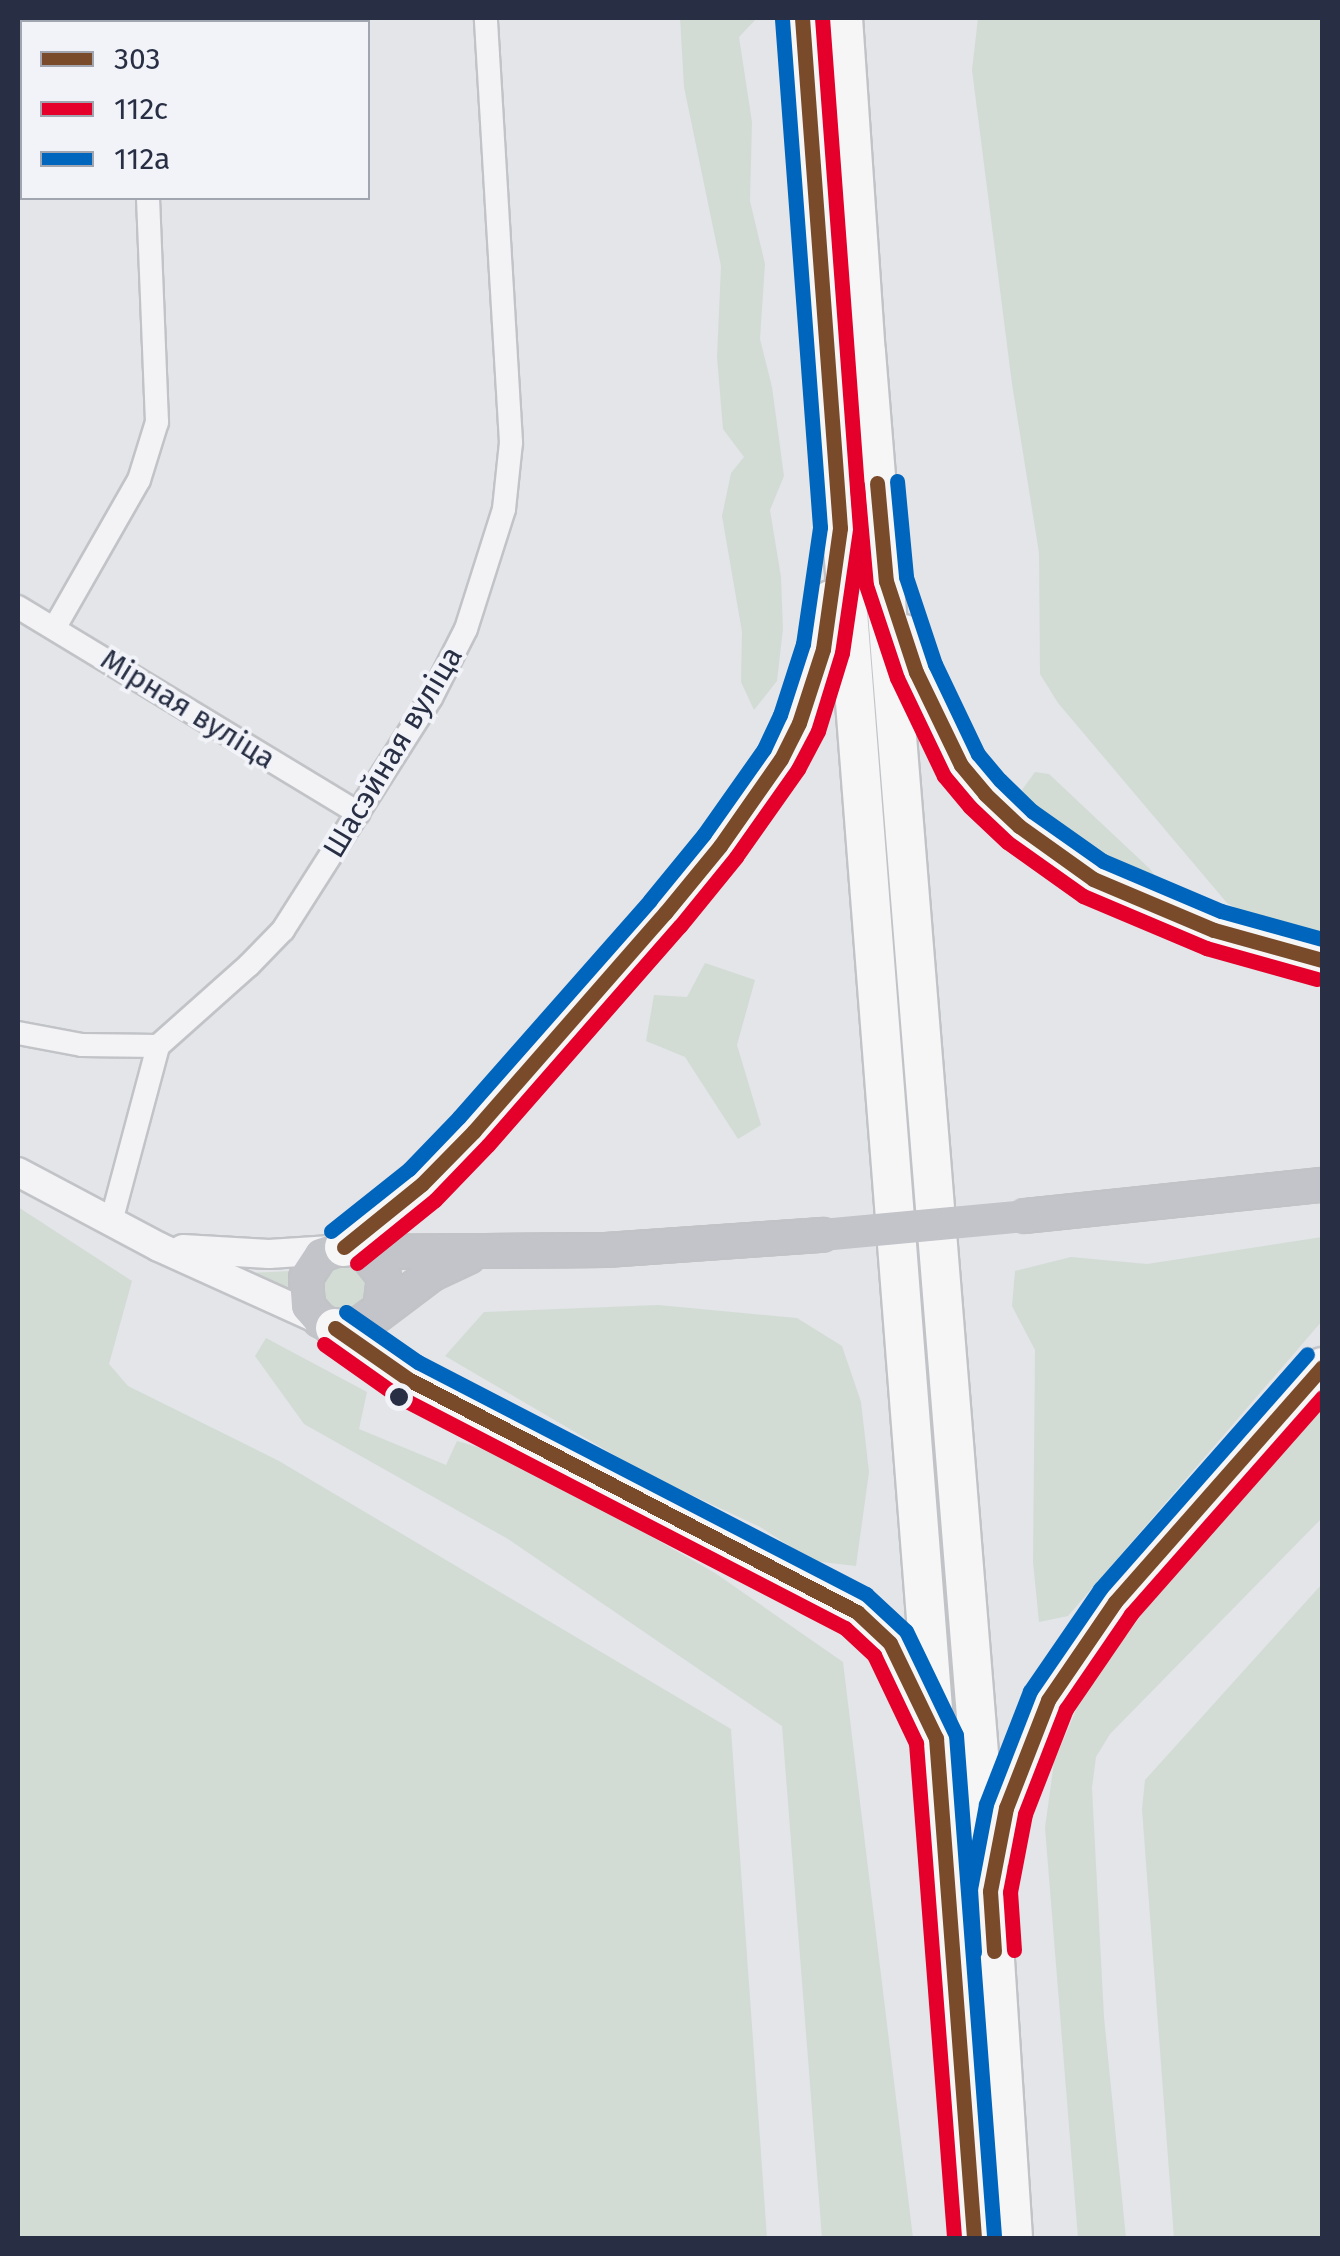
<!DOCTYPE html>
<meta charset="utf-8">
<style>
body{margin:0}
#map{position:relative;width:1340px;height:2256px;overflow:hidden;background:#e3e5e9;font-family:"Fira Sans",sans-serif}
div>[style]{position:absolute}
.green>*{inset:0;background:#d2dcd4}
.roads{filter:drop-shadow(2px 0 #c1c3c7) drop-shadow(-2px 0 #c1c3c7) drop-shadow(0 2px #c1c3c7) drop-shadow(0 -2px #c1c3c7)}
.minor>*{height:22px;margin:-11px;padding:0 11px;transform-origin:11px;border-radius:11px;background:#f3f3f5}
.tertiary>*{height:28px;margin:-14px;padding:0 14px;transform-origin:14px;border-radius:14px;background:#f3f3f5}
.secondary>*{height:32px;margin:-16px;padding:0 16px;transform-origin:16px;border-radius:16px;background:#c3c4ca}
.trunk>*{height:38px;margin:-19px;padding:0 19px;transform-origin:19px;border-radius:19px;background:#f6f6f7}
.secondary-bridge>*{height:32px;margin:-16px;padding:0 16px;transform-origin:16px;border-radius:16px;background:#c3c4ca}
.bus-1>*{height:15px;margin:-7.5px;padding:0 7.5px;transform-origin:7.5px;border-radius:7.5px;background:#7a4b2a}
.bus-2>*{height:15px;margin:-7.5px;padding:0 7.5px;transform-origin:7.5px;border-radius:7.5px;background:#e4002b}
.bus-3>*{height:15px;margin:-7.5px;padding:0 7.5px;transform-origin:7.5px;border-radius:7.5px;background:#0065bd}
.dots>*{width:28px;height:28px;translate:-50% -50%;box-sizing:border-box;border:5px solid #f1f3f8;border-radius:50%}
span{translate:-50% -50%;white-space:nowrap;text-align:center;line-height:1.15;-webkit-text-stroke:8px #f1f3f8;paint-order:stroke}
.street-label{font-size:30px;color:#282f44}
.frame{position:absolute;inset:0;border:20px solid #282f44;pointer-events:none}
.legend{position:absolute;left:20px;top:20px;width:350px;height:180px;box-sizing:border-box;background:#f1f3f8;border:2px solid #a1a5b0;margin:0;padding:12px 18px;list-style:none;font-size:30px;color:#282f44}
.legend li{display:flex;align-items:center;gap:20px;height:50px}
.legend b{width:50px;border:2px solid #a1a5b0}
</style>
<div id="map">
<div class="green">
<div style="clip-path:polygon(680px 18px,757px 18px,739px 37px,752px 122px,750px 201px,765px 264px,760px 339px,772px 387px,784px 476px,770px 510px,781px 577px,783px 629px,777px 681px,754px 710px,741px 682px,742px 632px,722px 516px,731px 473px,744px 457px,723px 429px,717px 357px,721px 266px,684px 87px)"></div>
<div style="clip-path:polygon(978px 18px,1322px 18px,1322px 937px,1265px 924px,1227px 903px,1058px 703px,1040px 674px,1039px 553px,1012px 384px,972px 70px)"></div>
<div style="clip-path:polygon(1035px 772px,1049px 774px,1150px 869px,1159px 881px,1157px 887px,1079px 849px,1046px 823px,1022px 790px)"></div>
<div style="clip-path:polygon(705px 963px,755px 980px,737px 1045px,761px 1125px,738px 1139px,685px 1057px,646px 1041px,654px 995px,687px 997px)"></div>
<div style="clip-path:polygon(18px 1207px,132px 1281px,109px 1364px,128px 1386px,279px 1461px,731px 1729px,767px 2238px,18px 2238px)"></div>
<div style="clip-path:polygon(1322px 1237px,1322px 1321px,1068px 1616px,1039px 1622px,1033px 1562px,1035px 1350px,1012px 1306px,1015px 1271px,1071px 1257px,1147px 1264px)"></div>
<div style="clip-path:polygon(337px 1260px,366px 1269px,371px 1299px,349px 1316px,321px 1303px,318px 1277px)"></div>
<div style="clip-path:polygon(291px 1271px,288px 1290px,250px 1273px)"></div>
<div style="clip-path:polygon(658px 1305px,797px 1318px,842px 1346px,861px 1402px,869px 1472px,856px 1566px,813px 1561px,760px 1527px,645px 1473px,445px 1356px,484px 1312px)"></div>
<div style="clip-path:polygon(266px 1338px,367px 1392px,359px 1429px,446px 1465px,457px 1441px,512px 1457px,715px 1573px,843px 1662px,913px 2238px,822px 2238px,782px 1726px,508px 1539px,304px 1424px,255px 1356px)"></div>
<div style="clip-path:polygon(1322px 1401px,1322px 1518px,1110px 1734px,1096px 1757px,1092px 1788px,1104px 2017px,1126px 2238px,1078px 2238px,1045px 1828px,1054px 1762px,1082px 1696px,1164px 1584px)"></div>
<div style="clip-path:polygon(1322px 1584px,1322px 2238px,1174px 2238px,1142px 1809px,1145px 1780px)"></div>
</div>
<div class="roads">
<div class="minor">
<div style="left:138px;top:18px;width:4px;rotate:76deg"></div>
<div style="left:18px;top:607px;width:398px;rotate:31.2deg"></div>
<div style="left:55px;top:627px;width:169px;rotate:-60.3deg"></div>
<div style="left:139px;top:480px;width:61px;rotate:-72.8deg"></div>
<div style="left:157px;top:422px;width:224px;rotate:-92.3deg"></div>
<div style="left:18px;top:1033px;width:65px;rotate:10.6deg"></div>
<div style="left:82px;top:1045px;width:76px;rotate:0.8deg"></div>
<div style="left:158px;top:1046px;width:122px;rotate:-41.7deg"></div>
<div style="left:249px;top:965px;width:49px;rotate:-45.8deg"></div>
<div style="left:283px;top:930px;width:275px;rotate:-57.5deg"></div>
<div style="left:431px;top:698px;width:77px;rotate:-63.1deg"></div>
<div style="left:466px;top:629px;width:126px;rotate:-72.4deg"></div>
<div style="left:504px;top:509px;width:67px;rotate:-84deg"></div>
<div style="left:511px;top:442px;width:425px;rotate:-93.4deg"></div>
<div style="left:111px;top:1222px;width:182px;rotate:-75deg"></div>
</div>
<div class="tertiary">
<div style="left:18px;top:1172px;width:160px;rotate:28deg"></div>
<div style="left:159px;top:1247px;width:177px;rotate:24.4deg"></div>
<div style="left:183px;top:1249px;width:86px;rotate:3.3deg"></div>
<div style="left:269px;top:1254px;width:62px;rotate:-3.7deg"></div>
</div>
<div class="secondary">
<div style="left:1025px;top:1216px;width:299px;rotate:-6deg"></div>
<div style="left:364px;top:1252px;width:32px;rotate:51deg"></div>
<div style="left:384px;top:1277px;width:32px;rotate:97deg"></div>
<div style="left:380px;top:1309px;width:32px;rotate:144deg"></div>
<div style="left:354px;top:1328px;width:19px;rotate:180deg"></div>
<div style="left:335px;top:1328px;width:17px;rotate:-152deg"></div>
<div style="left:320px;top:1320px;width:18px;rotate:-131deg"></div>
<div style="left:308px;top:1306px;width:28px;rotate:-94deg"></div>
<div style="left:306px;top:1278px;width:27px;rotate:-57deg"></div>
<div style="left:321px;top:1255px;width:24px;rotate:-19deg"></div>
<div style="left:344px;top:1247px;width:21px;rotate:14deg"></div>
<div style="left:364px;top:1252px;width:242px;rotate:-0.5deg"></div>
<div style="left:606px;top:1250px;width:217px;rotate:-4deg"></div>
<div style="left:375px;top:1317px;width:71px;rotate:-37deg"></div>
<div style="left:432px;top:1274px;width:40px;rotate:-25deg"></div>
</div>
<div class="trunk">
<div style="left:802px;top:18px;width:2227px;rotate:85.57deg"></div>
<div style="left:843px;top:18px;width:335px;rotate:86.1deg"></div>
<div style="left:866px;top:352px;width:1566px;rotate:85.39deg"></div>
<div style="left:992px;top:1913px;width:326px;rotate:86.3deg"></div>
<div style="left:904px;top:634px;width:40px;rotate:72deg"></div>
<div style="left:916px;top:672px;width:103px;rotate:64.2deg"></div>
<div style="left:961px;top:765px;width:84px;rotate:46.4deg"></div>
<div style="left:1019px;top:826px;width:91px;rotate:35.6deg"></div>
<div style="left:1093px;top:879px;width:51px;rotate:25.6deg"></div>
<div style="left:1139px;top:901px;width:80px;rotate:21.1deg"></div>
<div style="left:1214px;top:930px;width:112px;rotate:15.5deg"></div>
<div style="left:344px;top:1247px;width:100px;rotate:-38.9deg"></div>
<div style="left:422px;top:1184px;width:74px;rotate:-45.5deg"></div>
<div style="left:474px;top:1131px;width:376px;rotate:-49.2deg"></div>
<div style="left:720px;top:846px;width:106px;rotate:-55deg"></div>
<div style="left:781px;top:759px;width:40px;rotate:-63.4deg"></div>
<div style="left:799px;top:723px;width:78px;rotate:-72deg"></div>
<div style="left:823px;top:649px;width:50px;rotate:-80.7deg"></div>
<div style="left:335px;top:1328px;width:89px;rotate:34.9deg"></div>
<div style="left:408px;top:1379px;width:506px;rotate:27.43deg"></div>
<div style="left:857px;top:1612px;width:45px;rotate:43.2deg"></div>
<div style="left:890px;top:1643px;width:78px;rotate:64.1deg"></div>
<div style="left:998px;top:1849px;width:97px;rotate:-74.4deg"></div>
<div style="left:1024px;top:1756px;width:105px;rotate:-63.4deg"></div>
<div style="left:1071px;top:1662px;width:135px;rotate:-52.2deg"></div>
<div style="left:1154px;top:1555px;width:252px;rotate:-48.2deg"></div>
</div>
</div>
<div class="secondary-bridge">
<div style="left:822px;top:1235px;width:204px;rotate:-5.3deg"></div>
</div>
<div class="bus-1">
<div style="left:877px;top:483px;width:98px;rotate:84.8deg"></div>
<div style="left:886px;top:581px;width:96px;rotate:71.8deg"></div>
<div style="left:916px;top:672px;width:103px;rotate:64.2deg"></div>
<div style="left:961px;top:765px;width:38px;rotate:50deg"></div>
<div style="left:985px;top:794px;width:47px;rotate:43.3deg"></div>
<div style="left:1019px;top:826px;width:91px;rotate:35.6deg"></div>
<div style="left:1093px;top:879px;width:131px;rotate:22.9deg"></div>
<div style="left:1214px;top:930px;width:112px;rotate:15.5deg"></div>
<div style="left:344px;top:1247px;width:100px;rotate:-38.9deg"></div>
<div style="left:422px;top:1184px;width:74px;rotate:-45.5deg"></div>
<div style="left:474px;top:1131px;width:290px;rotate:-48.8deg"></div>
<div style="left:665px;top:913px;width:87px;rotate:-50.6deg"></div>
<div style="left:720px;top:846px;width:106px;rotate:-55deg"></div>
<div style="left:781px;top:759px;width:40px;rotate:-63.4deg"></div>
<div style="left:799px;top:723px;width:78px;rotate:-72deg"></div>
<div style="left:823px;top:649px;width:122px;rotate:-82deg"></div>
<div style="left:840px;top:528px;width:511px;rotate:-94.26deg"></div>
<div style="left:335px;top:1328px;width:89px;rotate:34.9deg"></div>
<div style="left:408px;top:1379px;width:506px;rotate:27.43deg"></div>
<div style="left:857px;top:1612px;width:45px;rotate:43.2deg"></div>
<div style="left:890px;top:1643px;width:106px;rotate:64.2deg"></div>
<div style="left:936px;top:1738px;width:501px;rotate:85.65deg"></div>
<div style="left:994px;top:1951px;width:60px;rotate:-93.8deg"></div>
<div style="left:990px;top:1891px;width:85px;rotate:-79.1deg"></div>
<div style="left:1006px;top:1808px;width:116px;rotate:-68.7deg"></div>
<div style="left:1048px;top:1700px;width:119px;rotate:-55.6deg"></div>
<div style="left:1115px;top:1602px;width:313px;rotate:-48.6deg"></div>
</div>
<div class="bus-2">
<div style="left:857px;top:485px;width:100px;rotate:84.9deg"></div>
<div style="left:866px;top:585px;width:98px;rotate:71.6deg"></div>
<div style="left:897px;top:678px;width:109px;rotate:64.4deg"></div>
<div style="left:944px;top:776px;width:40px;rotate:50deg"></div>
<div style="left:970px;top:807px;width:51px;rotate:43.4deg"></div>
<div style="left:1007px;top:842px;width:93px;rotate:35.4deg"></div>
<div style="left:1083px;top:896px;width:134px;rotate:22.9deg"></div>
<div style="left:1206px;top:948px;width:115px;rotate:15.6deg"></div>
<div style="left:357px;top:1263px;width:100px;rotate:-38.9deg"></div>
<div style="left:435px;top:1200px;width:76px;rotate:-46.1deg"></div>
<div style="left:488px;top:1145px;width:291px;rotate:-48.8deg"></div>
<div style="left:680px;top:926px;width:89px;rotate:-50.9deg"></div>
<div style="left:736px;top:857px;width:108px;rotate:-54.8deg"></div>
<div style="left:798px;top:769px;width:43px;rotate:-62.2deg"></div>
<div style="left:818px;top:731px;width:82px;rotate:-72.9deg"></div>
<div style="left:842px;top:653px;width:125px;rotate:-81.7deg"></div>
<div style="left:860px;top:529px;width:512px;rotate:-94.25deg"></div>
<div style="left:324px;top:1344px;width:92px;rotate:35.2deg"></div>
<div style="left:399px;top:1397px;width:502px;rotate:27.38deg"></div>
<div style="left:845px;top:1628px;width:40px;rotate:43deg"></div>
<div style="left:874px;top:1655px;width:98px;rotate:64.5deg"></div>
<div style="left:916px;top:1743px;width:496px;rotate:85.6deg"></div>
<div style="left:1014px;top:1950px;width:58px;rotate:-93.9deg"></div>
<div style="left:1010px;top:1892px;width:79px;rotate:-79.1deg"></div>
<div style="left:1025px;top:1814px;width:113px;rotate:-68.7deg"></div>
<div style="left:1066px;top:1709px;width:115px;rotate:-55.6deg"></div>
<div style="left:1131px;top:1614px;width:289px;rotate:-48.6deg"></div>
</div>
<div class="bus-3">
<div style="left:897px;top:481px;width:96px;rotate:84.6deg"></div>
<div style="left:906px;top:577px;width:92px;rotate:71.6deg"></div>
<div style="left:935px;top:664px;width:100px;rotate:64.5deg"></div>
<div style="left:978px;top:754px;width:34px;rotate:50deg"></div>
<div style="left:1000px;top:780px;width:45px;rotate:44.1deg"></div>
<div style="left:1032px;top:811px;width:87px;rotate:35.2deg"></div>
<div style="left:1103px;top:861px;width:128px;rotate:23deg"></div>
<div style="left:1221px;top:911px;width:105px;rotate:15.5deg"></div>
<div style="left:331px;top:1231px;width:100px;rotate:-38.5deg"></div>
<div style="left:409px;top:1169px;width:72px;rotate:-46.1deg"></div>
<div style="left:459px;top:1117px;width:289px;rotate:-48.6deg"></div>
<div style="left:650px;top:900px;width:85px;rotate:-50.7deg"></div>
<div style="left:704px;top:834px;width:104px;rotate:-54.8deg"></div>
<div style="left:764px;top:749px;width:38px;rotate:-65deg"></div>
<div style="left:780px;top:715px;width:75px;rotate:-72.1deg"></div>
<div style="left:803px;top:644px;width:118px;rotate:-81.7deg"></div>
<div style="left:820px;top:527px;width:509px;rotate:-94.28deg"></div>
<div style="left:346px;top:1312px;width:88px;rotate:34.8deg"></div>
<div style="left:418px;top:1362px;width:505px;rotate:27.38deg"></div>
<div style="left:866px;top:1594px;width:54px;rotate:42.8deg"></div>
<div style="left:906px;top:1631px;width:115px;rotate:64.3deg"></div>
<div style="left:956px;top:1735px;width:502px;rotate:85.66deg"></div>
<div style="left:974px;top:1952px;width:63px;rotate:-93.6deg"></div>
<div style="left:970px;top:1889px;width:86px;rotate:-79.3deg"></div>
<div style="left:986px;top:1804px;width:121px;rotate:-68.7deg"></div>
<div style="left:1030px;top:1691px;width:124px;rotate:-55.5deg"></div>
<div style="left:1100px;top:1589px;width:313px;rotate:-48.6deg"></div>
</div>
<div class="dots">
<div style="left:399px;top:1397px;background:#282f44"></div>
</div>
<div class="street-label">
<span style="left:188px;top:709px;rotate:32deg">Мірная вуліца</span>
<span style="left:393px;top:752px;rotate:-59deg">Шасэйная вуліца</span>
</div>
<div class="frame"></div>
<ul class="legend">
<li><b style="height:12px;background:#7a4b2a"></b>303</li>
<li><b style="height:12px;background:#e4002b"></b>112с</li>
<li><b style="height:12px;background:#0065bd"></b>112а</li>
</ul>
</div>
